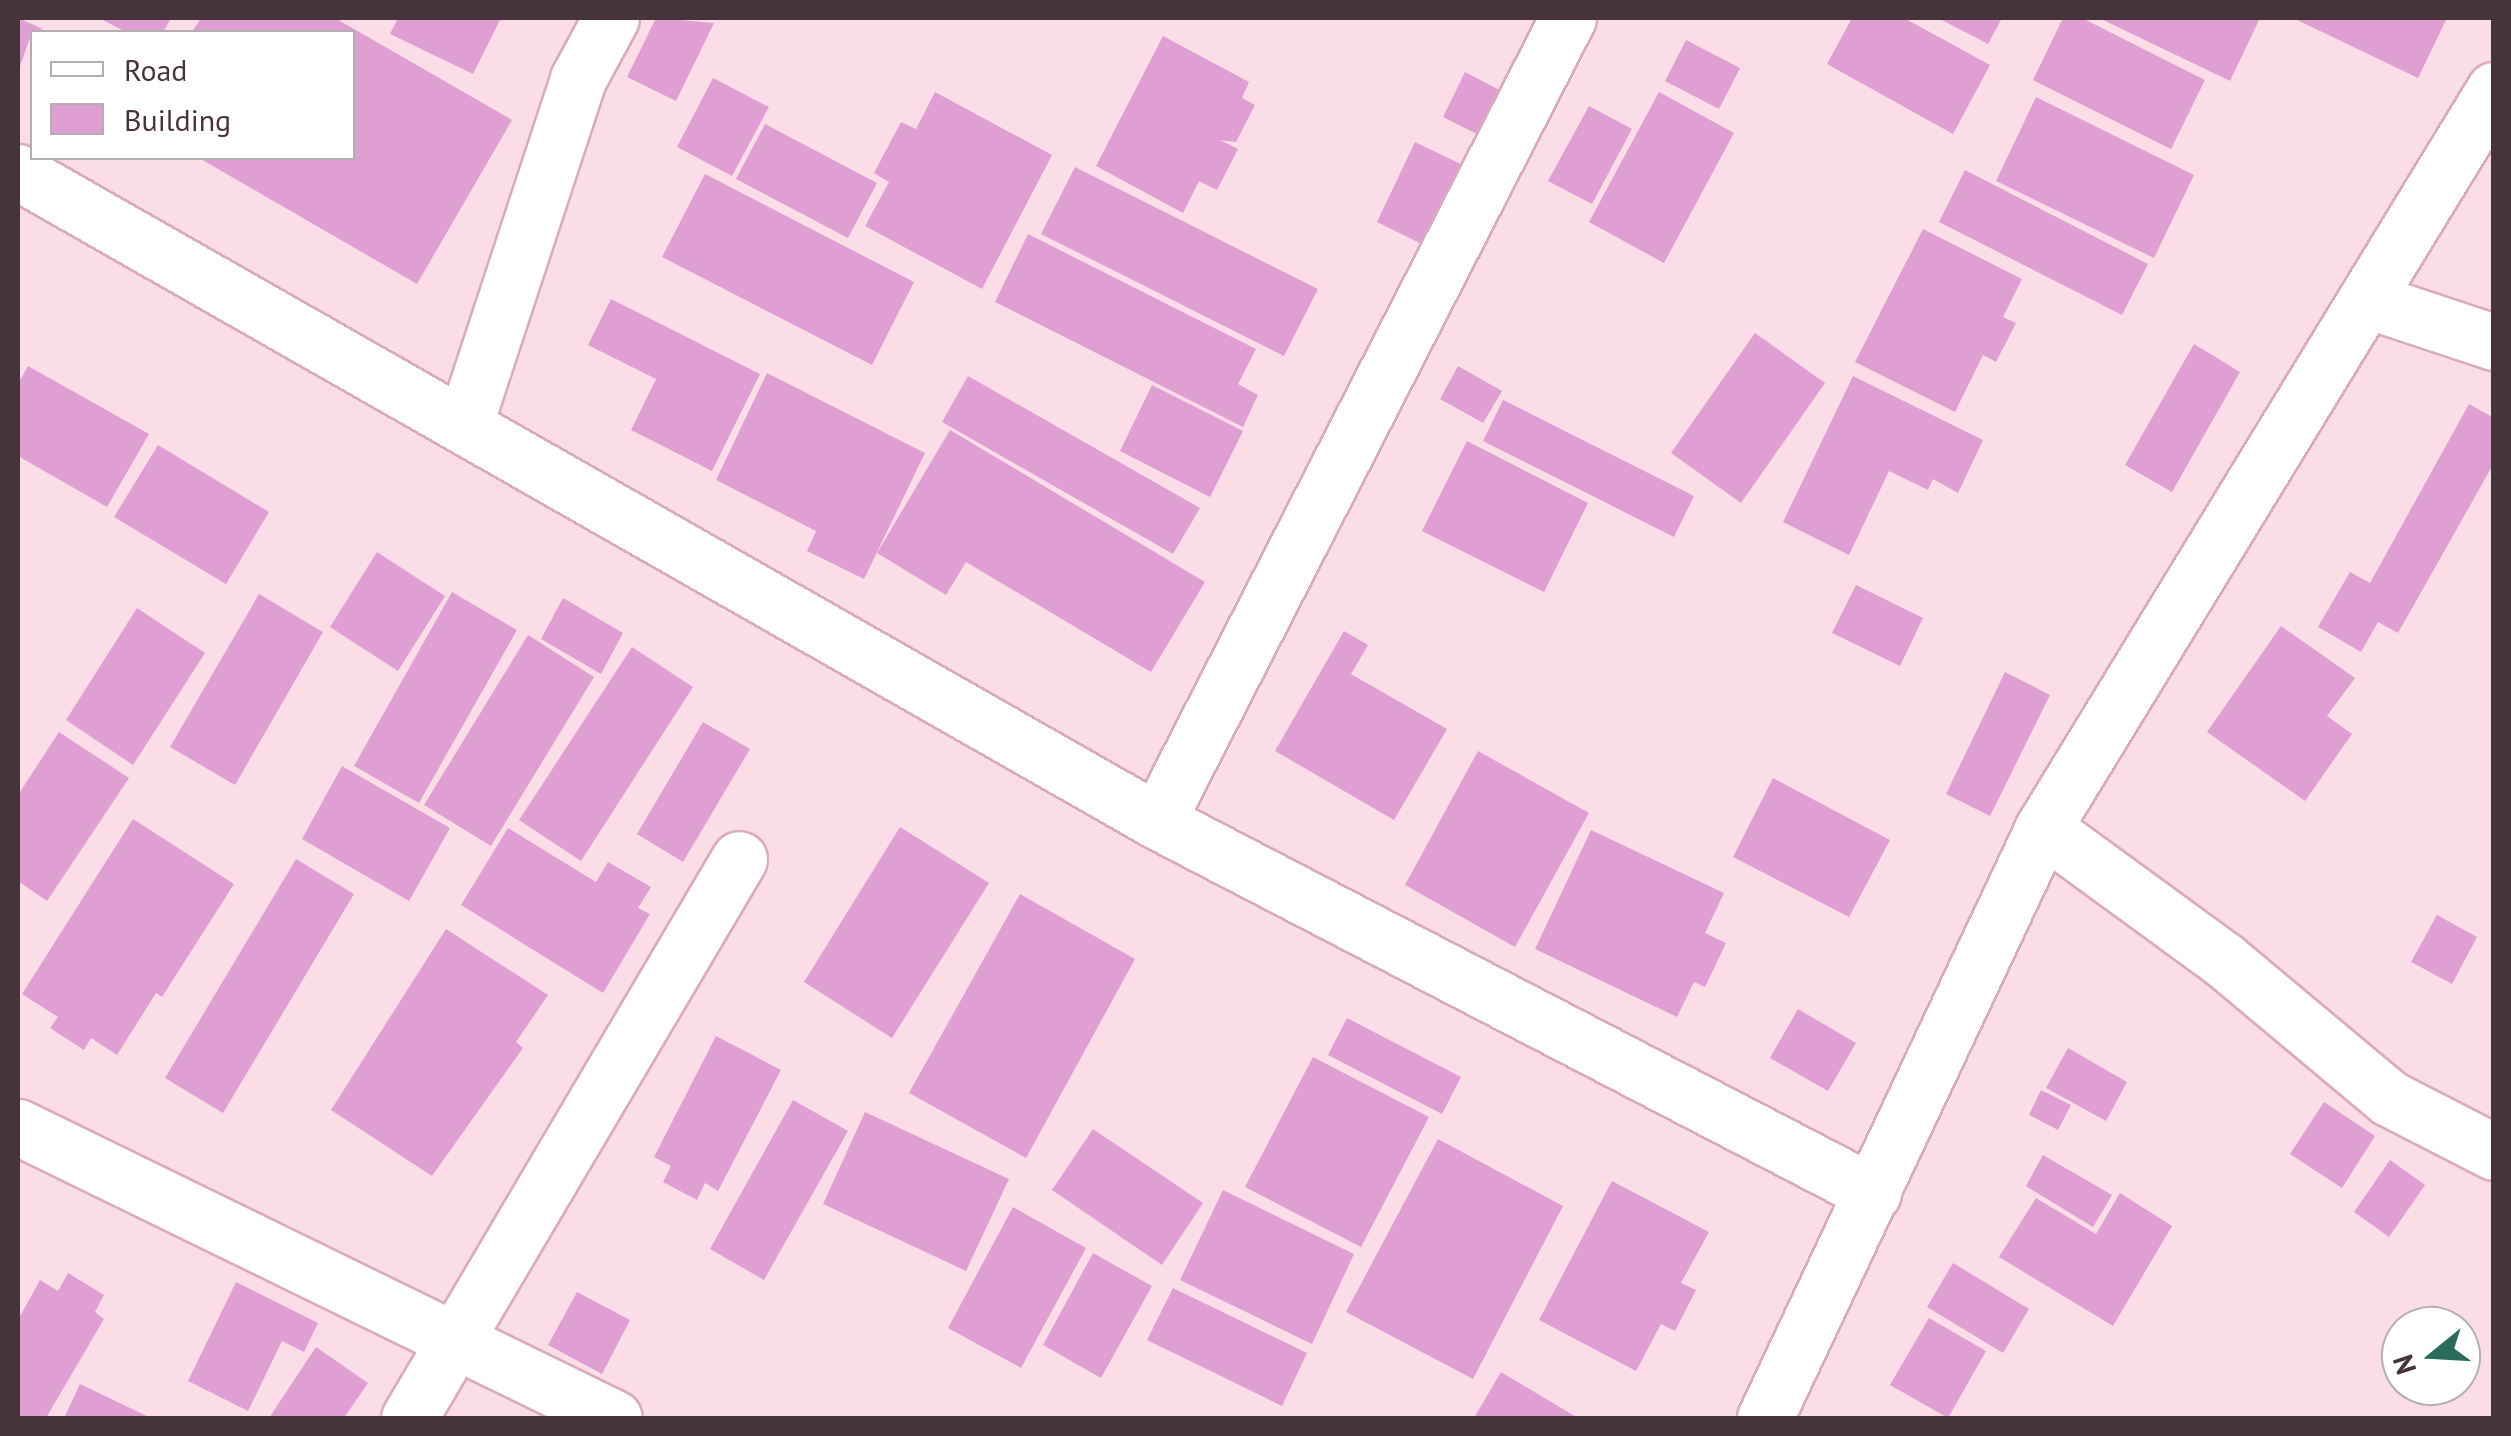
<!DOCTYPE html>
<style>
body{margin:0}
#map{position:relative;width:2511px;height:1436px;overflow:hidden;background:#fbdde8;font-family:"PT Sans",sans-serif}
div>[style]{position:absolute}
.building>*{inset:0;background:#e09fd3}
.roads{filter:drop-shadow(2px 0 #daabbd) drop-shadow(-2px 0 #daabbd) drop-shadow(0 2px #daabbd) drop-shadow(0 -2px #daabbd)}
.street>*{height:55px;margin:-27.5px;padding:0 27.5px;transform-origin:27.5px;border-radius:27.5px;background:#fff}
span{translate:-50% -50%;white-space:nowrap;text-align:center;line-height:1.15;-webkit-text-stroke:8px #fff;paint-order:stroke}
.frame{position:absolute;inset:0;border:20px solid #47343b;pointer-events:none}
.legend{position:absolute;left:30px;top:30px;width:325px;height:130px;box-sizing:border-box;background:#fff;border:2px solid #b5aeb1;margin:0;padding:12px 18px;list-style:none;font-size:30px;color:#47343b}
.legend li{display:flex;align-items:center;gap:20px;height:50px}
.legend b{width:50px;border:2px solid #b5aeb1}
.north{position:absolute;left:2381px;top:1306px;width:100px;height:100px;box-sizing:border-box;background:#fff;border:2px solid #b5aeb1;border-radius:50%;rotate:252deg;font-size:28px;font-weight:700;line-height:40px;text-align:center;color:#47343b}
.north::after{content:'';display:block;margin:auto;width:35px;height:45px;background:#2a6b5b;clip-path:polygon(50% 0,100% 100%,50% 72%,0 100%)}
</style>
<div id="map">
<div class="building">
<div style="clip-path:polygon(18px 18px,43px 29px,32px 32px,18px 72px)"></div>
<div style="clip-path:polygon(99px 18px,171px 18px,163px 32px,126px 32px)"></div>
<div style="clip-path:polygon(201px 18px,335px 18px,512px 120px,417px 284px,199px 158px,352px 158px,352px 32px,192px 32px)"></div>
<div style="clip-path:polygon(398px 18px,501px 18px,473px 74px,390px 34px)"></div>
<div style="clip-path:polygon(656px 18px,714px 23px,676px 101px,627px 77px)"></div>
<div style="clip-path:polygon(1852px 18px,1904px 18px,1990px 65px,1953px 134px,1827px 64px)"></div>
<div style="clip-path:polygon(1938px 18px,2002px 18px,1988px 44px)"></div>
<div style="clip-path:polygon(2063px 18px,2082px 18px,2205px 80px,2171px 149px,2033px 80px)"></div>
<div style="clip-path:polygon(2099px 18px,2260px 18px,2230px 81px)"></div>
<div style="clip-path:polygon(2293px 18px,2447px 18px,2418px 78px)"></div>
<div style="clip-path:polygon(1163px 36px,1249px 82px,1242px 98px,1255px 105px,1236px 142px,1220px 140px,1238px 149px,1217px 190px,1199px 181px,1183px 213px,1096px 166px)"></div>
<div style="clip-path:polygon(1686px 40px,1740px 68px,1719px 109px,1665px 81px)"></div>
<div style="clip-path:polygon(1465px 72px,1511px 96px,1489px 140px,1443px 117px)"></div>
<div style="clip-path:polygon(713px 78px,769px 107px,732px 176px,677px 147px)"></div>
<div style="clip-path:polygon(935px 92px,1052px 155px,982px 289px,865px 226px,889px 182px,874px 173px,901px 122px,916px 129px)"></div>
<div style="clip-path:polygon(1659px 92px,1734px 133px,1664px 263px,1589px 222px)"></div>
<div style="clip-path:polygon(2036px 97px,2194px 175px,2154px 258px,1996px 181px)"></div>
<div style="clip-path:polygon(1589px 106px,1632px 129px,1592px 204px,1548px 181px)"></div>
<div style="clip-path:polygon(765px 124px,877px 183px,848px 238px,736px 179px)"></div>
<div style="clip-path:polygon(1415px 142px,1471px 169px,1432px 249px,1377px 222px)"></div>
<div style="clip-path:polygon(1075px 167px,1318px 289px,1284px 356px,1041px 234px)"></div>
<div style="clip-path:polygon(1965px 170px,2148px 264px,2122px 315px,1939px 222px)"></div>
<div style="clip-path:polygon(705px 174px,914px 282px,872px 365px,662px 257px)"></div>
<div style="clip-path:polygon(1923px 229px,2022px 279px,2003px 317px,2016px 323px,1996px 362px,1983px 355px,1955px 412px,1855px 362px)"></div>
<div style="clip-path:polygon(1028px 234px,1256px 349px,1238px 384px,1258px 395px,1243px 427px,995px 302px)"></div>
<div style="clip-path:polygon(611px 299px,760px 374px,712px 471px,631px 430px,656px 379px,588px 345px)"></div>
<div style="clip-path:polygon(1755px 333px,1825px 383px,1741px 503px,1671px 453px)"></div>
<div style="clip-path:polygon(2194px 344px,2240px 372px,2172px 492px,2125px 465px)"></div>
<div style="clip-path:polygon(28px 366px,149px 434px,107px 507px,18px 456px,18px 384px)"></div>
<div style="clip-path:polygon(1458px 366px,1502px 391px,1483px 423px,1440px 399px)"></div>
<div style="clip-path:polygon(767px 373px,925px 453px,864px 579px,807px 551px,816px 531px,716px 480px)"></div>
<div style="clip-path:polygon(968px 376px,1200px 508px,1173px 554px,942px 422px)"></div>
<div style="clip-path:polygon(1853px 376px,1983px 440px,1958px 493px,1933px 479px,1928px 490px,1889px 471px,1849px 555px,1783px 522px)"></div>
<div style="clip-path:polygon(1152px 385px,1243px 431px,1210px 497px,1120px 451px)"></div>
<div style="clip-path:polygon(1503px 400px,1694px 496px,1674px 537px,1483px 441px)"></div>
<div style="clip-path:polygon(2469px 404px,2494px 418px,2494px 463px,2398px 633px,2378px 622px,2361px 652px,2318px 627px,2350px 572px,2370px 583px)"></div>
<div style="clip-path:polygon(950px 430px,1205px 582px,1151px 672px,966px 562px,946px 595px,877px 553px)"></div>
<div style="clip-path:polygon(1467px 441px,1588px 503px,1544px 592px,1422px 531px)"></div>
<div style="clip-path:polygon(158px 445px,269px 512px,226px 584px,114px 517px)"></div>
<div style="clip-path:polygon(377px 552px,445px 596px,398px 671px,330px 627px)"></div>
<div style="clip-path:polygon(1856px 585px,1923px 618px,1900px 666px,1832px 633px)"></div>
<div style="clip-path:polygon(452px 592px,517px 630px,419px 803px,354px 766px)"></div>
<div style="clip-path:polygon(259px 594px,323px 632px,235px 785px,170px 747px)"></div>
<div style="clip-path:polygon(563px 598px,623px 633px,601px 674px,541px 639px)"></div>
<div style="clip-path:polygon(137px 608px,205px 653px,133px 765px,66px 720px)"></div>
<div style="clip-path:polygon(2281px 626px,2355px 678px,2327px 716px,2352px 734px,2305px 801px,2207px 732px)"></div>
<div style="clip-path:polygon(1344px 631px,1368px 645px,1351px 674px,1447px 729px,1394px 820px,1275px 751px)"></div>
<div style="clip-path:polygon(528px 635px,594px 677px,491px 846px,424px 805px)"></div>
<div style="clip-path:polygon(632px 647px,693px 687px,581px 861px,519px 820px)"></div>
<div style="clip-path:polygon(2005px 672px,2050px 695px,1990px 816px,1946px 794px)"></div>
<div style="clip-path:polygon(703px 722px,750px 749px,683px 862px,637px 834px)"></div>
<div style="clip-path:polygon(59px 732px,129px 778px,47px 901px,18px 881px,18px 795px)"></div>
<div style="clip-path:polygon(1478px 751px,1589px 813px,1515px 947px,1405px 885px)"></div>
<div style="clip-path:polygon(342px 766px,450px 828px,409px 901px,302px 839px)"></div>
<div style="clip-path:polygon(1773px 778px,1890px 840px,1849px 917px,1733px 857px)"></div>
<div style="clip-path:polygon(133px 819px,234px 884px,162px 997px,156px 993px,117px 1055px,91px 1038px,84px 1050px,50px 1028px,58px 1017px,22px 994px)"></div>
<div style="clip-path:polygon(900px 827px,989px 883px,892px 1038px,804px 982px)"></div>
<div style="clip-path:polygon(508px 828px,596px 882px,608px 862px,651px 887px,638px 908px,650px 914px,603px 993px,461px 905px)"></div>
<div style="clip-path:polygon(1591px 830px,1724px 893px,1705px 933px,1726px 943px,1705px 987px,1694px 982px,1677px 1017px,1535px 949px)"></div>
<div style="clip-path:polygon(296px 859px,354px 894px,223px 1113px,165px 1078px)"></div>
<div style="clip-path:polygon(1020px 894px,1135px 959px,1026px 1158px,909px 1093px)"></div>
<div style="clip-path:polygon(2437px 915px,2477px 937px,2452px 984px,2411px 962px)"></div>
<div style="clip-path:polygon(446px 929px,548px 995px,516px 1042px,523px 1048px,432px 1176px,331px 1110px)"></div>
<div style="clip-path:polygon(1798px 1009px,1856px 1043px,1828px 1091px,1770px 1058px)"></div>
<div style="clip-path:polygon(1347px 1018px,1461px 1077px,1442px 1114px,1328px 1055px)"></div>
<div style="clip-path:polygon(716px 1036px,781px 1070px,718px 1191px,705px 1183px,697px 1200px,663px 1182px,671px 1166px,654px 1157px)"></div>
<div style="clip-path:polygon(2068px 1048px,2127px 1082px,2106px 1121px,2046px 1088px)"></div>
<div style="clip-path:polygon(1313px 1057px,1429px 1117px,1361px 1247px,1245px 1187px)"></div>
<div style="clip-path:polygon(2041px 1090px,2071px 1105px,2058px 1130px,2029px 1115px)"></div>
<div style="clip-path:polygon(793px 1100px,848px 1131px,764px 1280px,710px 1249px)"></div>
<div style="clip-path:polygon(2324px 1102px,2375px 1136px,2342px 1188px,2290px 1154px)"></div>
<div style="clip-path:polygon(865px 1112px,1009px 1179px,966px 1271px,823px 1204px)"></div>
<div style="clip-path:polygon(1093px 1129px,1203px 1203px,1162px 1265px,1052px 1190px)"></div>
<div style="clip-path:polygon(1438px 1139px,1563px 1206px,1473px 1379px,1346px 1312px)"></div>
<div style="clip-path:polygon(2043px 1155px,2112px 1195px,2093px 1227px,2026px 1186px)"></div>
<div style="clip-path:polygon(2390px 1160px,2425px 1185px,2389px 1237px,2354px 1212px)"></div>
<div style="clip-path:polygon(1612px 1181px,1709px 1232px,1681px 1283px,1696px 1290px,1675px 1331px,1661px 1324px,1636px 1371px,1539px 1320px)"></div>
<div style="clip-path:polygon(1223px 1190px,1354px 1254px,1312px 1344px,1180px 1280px)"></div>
<div style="clip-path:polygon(2120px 1193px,2172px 1226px,2113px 1326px,1999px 1257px,2036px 1198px,2096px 1234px)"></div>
<div style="clip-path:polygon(1013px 1207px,1086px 1248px,1021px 1368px,948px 1328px)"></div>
<div style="clip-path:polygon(1093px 1253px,1152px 1286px,1101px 1378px,1043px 1345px)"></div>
<div style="clip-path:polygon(1953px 1263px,2029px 1309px,2003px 1353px,1927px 1307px)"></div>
<div style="clip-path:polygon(68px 1273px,104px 1295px,95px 1312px,104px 1319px,46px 1418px,18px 1418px,18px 1320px,40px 1280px,58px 1291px)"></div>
<div style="clip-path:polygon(236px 1282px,318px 1323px,304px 1352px,282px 1341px,248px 1411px,188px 1381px)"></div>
<div style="clip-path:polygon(1173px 1288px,1307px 1353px,1282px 1406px,1147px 1340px)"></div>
<div style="clip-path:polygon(577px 1292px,630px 1320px,602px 1374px,548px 1345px)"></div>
<div style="clip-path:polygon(1929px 1318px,1986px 1351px,1948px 1418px,1890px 1385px)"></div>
<div style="clip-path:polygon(316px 1347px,368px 1383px,344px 1418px,269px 1418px)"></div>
<div style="clip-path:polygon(1501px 1372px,1578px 1418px,1474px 1418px)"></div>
<div style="clip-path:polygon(80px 1384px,151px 1418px,64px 1418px)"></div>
</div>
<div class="roads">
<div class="street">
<div style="left:18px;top:172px;width:1311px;rotate:29.67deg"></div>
<div style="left:1157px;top:821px;width:807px;rotate:27.45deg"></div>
<div style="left:2370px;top:301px;width:131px;rotate:18.3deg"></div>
<div style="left:465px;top:423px;width:362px;rotate:-71.8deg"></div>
<div style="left:578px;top:79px;width:69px;rotate:-61.6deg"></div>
<div style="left:1157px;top:821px;width:902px;rotate:-62.9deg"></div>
<div style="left:2043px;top:828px;width:224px;rotate:36.1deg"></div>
<div style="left:2224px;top:960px;width:215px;rotate:39.9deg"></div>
<div style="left:2389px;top:1098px;width:118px;rotate:27.2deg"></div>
<div style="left:18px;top:1127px;width:663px;rotate:26.02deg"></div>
<div style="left:409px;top:1418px;width:649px;rotate:-59.44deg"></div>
<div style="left:1765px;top:1418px;width:652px;rotate:-64.77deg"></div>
<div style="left:2043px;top:828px;width:865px;rotate:-58.57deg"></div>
</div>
</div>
<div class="frame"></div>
<ul class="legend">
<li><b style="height:12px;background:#fff"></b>Road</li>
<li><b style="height:28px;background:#e09fd3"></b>Building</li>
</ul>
<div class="north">N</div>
</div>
